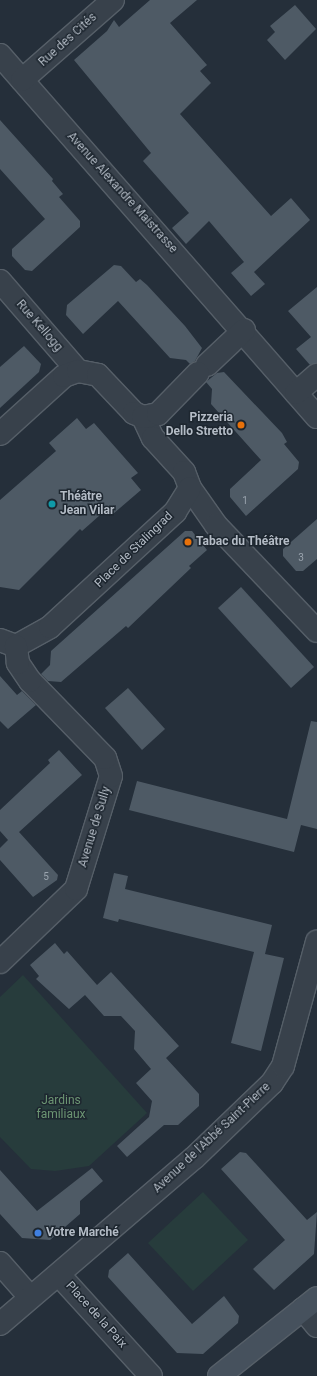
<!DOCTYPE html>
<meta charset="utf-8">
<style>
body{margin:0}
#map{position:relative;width:317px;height:1376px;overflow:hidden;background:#252f3a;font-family:Roboto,sans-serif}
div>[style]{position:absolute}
.green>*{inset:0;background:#273c3c}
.building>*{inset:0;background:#4e5a65}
.roads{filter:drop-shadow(1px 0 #565f68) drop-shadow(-1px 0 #565f68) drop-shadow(0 1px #565f68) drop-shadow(0 -1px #565f68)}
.minor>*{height:22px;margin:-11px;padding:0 11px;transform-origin:11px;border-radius:11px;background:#38414b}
.secondary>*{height:22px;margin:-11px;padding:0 11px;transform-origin:11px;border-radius:11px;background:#46515d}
.dots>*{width:11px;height:11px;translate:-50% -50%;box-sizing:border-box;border:2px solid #1d262f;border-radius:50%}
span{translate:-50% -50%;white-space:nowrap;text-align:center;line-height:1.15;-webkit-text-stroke:3px #1d262f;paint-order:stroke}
.number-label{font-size:10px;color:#9aa4ae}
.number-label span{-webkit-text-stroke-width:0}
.street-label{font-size:12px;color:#b4bcc6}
.poi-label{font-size:12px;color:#b4bcc6;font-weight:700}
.right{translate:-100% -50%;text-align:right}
.left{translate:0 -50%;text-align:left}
.park-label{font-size:12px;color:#6c9573}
</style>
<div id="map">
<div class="green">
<div style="clip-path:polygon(23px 975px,147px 1113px,89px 1166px,55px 1171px,31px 1169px,0 1137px,0 997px)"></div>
<div style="clip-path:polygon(203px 1192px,248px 1240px,193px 1291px,148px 1243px)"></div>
</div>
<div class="building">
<div style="clip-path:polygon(150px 0,197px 0,170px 23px,207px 65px,200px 71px,211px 83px,180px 114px,271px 216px,291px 198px,310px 220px,254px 272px,265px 284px,251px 296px,231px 273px,244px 262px,209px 221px,186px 244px,172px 228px,189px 213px,143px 161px,151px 153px,74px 60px,107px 31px,114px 20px,119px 27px)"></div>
<div style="clip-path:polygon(295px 5px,316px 29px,285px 60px,267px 40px,275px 32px,270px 26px)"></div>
<div style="clip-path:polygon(0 120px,53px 179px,52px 181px,63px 194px,59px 197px,80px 221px,80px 227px,32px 271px,25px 270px,12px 256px,12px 249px,45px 219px,0 169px)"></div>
<div style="clip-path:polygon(114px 265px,121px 266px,136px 282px,140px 279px,147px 285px,185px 326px,202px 348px,195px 361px,190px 364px,186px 360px,170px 358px,118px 301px,83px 334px,66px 315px,67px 305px)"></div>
<div style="clip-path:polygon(317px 287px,317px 363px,310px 365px,296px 349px,311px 337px,288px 311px)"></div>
<div style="clip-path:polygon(24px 346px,41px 364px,39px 372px,0 408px,0 367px)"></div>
<div style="clip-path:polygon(224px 372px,282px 433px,287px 442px,284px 444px,299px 462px,298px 469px,246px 516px,230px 497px,230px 489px,261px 460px,211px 404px,212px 389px,206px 382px,217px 373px)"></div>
<div style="clip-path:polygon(77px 418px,86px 429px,94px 423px,138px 473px,131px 478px,141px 490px,113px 514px,108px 508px,82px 531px,80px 529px,19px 590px,0 587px,0 500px,56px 451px,49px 443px)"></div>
<div style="clip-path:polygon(317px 519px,317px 559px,303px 571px,296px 571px,283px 556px,283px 549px)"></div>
<div style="clip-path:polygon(185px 531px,192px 531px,207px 550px,189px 566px,191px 568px,128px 628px,126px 626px,61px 682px,48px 681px,41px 674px,50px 665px,51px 651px)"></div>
<div style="clip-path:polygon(241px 587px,314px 667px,291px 688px,218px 608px)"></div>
<div style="clip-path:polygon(0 676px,17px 695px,22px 691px,36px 705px,8px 729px,0 721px)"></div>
<div style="clip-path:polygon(128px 688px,165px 729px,142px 750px,105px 708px)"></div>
<div style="clip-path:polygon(311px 721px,317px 722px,317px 829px,301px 825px,294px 852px,129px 810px,137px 781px,287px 819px)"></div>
<div style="clip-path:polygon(59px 750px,82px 775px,19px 832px,58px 875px,57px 880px,33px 897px,0 860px,0 848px,8px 840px,0 831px,0 810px,50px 763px,48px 760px)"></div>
<div style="clip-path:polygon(114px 873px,128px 876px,125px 889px,272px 925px,265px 954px,284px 958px,261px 1051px,231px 1043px,254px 952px,119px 919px,118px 922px,103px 918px)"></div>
<div style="clip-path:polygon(55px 943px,64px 954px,67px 951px,97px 985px,111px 972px,179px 1046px,166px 1058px,199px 1094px,199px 1106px,178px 1125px,164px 1125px,127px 1157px,117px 1146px,149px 1117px,152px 1101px,136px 1083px,151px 1069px,134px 1049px,135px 1031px,121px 1016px,104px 1016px,85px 995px,69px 1009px,36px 979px,39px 976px,30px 965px)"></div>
<div style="clip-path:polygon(240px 1152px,246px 1153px,307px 1220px,317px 1212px,314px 1254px,274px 1290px,253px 1269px,285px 1240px,221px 1169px)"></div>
<div style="clip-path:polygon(92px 1168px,103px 1181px,80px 1201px,80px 1214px,50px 1240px,22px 1238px,0 1214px,0 1170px,37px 1211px)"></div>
<div style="clip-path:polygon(128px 1253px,192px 1324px,224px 1296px,239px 1316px,238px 1323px,203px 1354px,177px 1353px,108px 1277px,109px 1270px)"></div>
</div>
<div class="roads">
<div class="minor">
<div style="left:0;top:55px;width:481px;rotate:48.8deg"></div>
<div style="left:22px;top:80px;width:121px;rotate:-41.3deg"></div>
<div style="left:0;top:281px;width:119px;rotate:49.1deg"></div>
<div style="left:207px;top:365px;width:51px;rotate:-43.4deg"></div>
<div style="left:296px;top:393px;width:28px;rotate:-41deg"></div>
<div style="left:143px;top:417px;width:23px;rotate:65deg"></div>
<div style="left:153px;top:438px;width:46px;rotate:47.6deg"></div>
<div style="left:184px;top:472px;width:17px;rotate:69deg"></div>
<div style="left:190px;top:488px;width:45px;rotate:54.9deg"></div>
<div style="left:216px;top:525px;width:146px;rotate:46.4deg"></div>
<div style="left:0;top:434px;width:86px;rotate:-42.2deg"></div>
<div style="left:64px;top:376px;width:15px;rotate:-20deg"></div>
<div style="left:78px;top:371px;width:20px;rotate:11deg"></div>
<div style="left:98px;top:375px;width:52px;rotate:46.5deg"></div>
<div style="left:134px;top:413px;width:10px;rotate:24deg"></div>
<div style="left:143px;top:417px;width:15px;rotate:-11deg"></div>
<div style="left:158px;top:414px;width:57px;rotate:-45.7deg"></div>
<div style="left:0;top:640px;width:17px;rotate:21deg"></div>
<div style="left:16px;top:646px;width:39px;rotate:-29deg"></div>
<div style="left:50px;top:627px;width:170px;rotate:-42.6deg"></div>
<div style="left:175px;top:512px;width:28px;rotate:-58deg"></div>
<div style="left:0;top:962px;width:105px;rotate:-43.8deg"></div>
<div style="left:76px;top:889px;width:118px;rotate:-72.8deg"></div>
<div style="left:111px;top:776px;width:19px;rotate:-108deg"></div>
<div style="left:105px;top:758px;width:107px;rotate:-134.2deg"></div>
<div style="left:30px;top:681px;width:22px;rotate:-124deg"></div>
<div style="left:18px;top:663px;width:17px;rotate:-97deg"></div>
<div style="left:0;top:1263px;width:45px;rotate:48.6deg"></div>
<div style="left:60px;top:1276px;width:135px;rotate:47.7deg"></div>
<div style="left:303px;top:1309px;width:22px;rotate:51deg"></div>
<div style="left:0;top:1324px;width:255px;rotate:-40.6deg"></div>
<div style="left:194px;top:1158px;width:108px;rotate:-43.9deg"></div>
<div style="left:272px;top:1083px;width:20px;rotate:-57deg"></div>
<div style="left:283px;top:1066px;width:129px;rotate:-74.7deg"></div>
</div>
<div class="secondary">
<div style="left:219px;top:1376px;width:125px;rotate:-38.5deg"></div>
</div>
</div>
<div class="dots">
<div style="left:241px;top:425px;background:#e8710a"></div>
<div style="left:52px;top:504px;background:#0f9aa8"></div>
<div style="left:188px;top:542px;background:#e8710a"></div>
<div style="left:38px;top:1233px;background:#3f7fe0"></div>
</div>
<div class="number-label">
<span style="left:245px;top:501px">1</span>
<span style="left:301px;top:558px">3</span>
<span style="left:46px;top:877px">5</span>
</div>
<div class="street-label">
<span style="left:68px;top:40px;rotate:-42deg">Rue des Cités</span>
<span style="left:122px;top:193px;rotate:48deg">Avenue Alexandre Maistrasse</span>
<span style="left:39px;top:326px;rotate:49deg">Rue Kellogg</span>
<span style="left:134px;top:550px;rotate:-44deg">Place de Stalingrad</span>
<span style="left:95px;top:827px;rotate:-73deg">Avenue de Sully</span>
<span style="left:212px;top:1138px;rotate:-43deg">Avenue de l'Abbé Saint-Pierre</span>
<span style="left:96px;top:1315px;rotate:48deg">Place de la Paix</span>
</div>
<div class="poi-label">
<span class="right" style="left:233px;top:425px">Pizzeria<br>Dello Stretto</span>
<span class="left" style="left:60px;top:504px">Théâtre<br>Jean Vilar</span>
<span class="left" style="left:196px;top:542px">Tabac du Théâtre</span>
<span class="left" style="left:46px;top:1233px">Votre Marché</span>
</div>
<div class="park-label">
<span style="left:61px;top:1108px">Jardins<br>familiaux</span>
</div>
</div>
